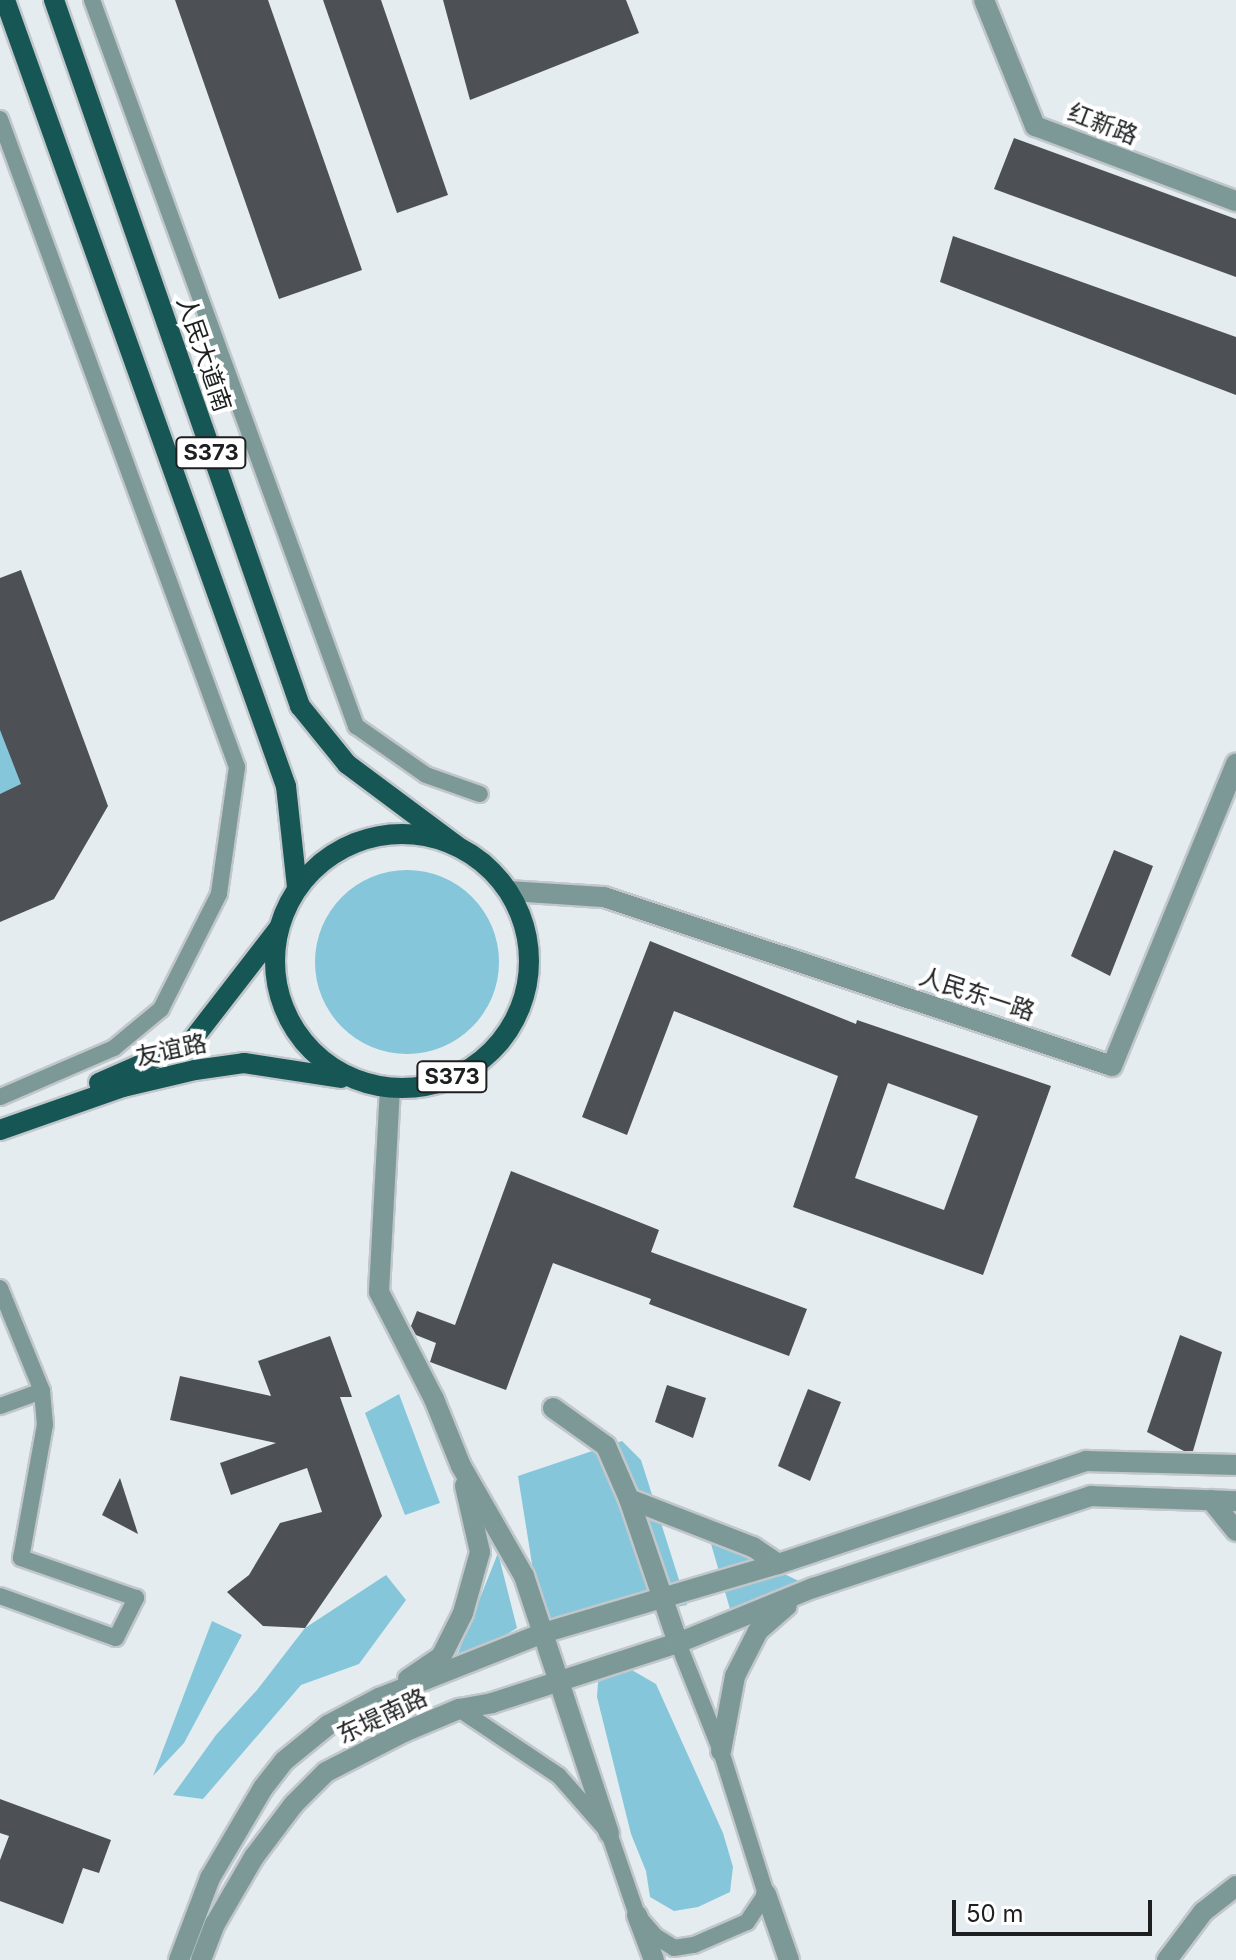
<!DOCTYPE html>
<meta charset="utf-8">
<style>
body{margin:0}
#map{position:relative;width:1236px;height:1960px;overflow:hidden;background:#e5ecef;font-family:Inter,"Noto Sans SC",sans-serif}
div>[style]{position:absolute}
.green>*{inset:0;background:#85c6db}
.round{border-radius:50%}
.building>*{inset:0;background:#4d5155}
.roads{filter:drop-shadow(2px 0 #c1c7ca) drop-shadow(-2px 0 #c1c7ca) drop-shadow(0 2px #c1c7ca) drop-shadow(0 -2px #c1c7ca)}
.service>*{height:16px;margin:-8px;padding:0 8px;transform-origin:8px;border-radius:8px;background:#7c9998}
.minor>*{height:20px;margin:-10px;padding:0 10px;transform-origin:10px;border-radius:10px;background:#7c9998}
.primary>*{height:20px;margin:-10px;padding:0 10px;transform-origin:10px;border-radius:10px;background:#165655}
.primary>.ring{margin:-10px;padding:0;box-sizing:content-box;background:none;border:20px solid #165655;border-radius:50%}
span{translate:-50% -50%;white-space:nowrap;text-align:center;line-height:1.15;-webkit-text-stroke:8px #fff;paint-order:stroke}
.shield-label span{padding:2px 6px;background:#fff;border:2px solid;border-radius:6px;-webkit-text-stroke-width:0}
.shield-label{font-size:22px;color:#1d1f20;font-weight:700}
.street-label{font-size:24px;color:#1d1f20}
.scale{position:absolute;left:952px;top:1900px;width:200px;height:36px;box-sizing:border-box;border:4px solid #1d1f20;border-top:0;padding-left:10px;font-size:24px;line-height:28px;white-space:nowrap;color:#1d1f20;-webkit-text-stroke:6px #fff;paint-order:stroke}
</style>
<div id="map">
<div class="green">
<div style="clip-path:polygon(0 727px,30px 805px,0 815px)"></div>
<div class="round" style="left:315px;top:870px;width:184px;height:184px"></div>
<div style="clip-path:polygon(399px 1394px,440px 1503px,405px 1515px,365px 1413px)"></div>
<div style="clip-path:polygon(622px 1441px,641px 1460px,687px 1605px,543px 1633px,518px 1476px)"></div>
<div style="clip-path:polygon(709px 1537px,813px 1588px,730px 1609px)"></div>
<div style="clip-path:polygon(498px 1553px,517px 1628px,452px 1668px)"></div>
<div style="clip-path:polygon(386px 1575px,406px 1600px,359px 1664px,301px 1685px,203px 1799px,173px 1795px,216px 1735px,257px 1690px,305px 1628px)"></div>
<div style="clip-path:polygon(212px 1621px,242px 1635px,184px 1743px,153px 1776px)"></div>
<div style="clip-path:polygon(630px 1669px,656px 1684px,723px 1833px,733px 1867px,730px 1892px,698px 1907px,674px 1911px,650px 1897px,646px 1871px,631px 1834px,597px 1697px,598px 1682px)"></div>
</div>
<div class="building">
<div style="clip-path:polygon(175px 0,268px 0,362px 270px,279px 299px)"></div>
<div style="clip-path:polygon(323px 0,381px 0,448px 195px,397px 213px)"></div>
<div style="clip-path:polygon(443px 0,626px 0,639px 33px,470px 100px)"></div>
<div style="clip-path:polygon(1014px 138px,1236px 219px,1236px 277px,994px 189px)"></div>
<div style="clip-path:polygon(953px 236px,1236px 337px,1236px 395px,940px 282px)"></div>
<div style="clip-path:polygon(21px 570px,108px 806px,54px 899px,0 922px,0 794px,21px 784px,0 730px,0 578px)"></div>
<div style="clip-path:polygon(1114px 850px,1153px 866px,1110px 976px,1071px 956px)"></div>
<div style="clip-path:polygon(evenodd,650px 941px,856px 1024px,857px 1020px,1051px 1086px,983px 1275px,793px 1207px,838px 1076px,674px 1011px,627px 1135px,582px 1117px,650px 941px,888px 1083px,978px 1116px,944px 1210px,855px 1178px,888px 1083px)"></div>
<div style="clip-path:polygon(511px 1171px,659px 1230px,651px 1252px,807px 1309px,789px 1356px,649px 1304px,651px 1299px,553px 1263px,506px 1390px,430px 1362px,436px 1343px,416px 1335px,411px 1326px,417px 1311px,455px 1325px)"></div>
<div style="clip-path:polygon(1180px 1335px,1222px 1352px,1193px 1451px,1184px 1451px,1147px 1432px)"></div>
<div style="clip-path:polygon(330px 1336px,352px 1397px,340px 1397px,382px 1516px,305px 1628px,263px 1626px,227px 1592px,249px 1575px,280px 1523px,322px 1512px,307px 1468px,231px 1495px,220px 1463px,276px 1443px,170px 1420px,180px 1376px,271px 1396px,258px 1361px)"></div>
<div style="clip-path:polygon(667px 1385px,706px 1398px,693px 1438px,655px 1422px)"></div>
<div style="clip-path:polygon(808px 1389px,841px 1402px,810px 1481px,778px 1466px)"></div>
<div style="clip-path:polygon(120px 1478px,138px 1534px,102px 1515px)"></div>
<div style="clip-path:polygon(0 1799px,111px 1840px,99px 1873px,83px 1868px,63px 1924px,0 1901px,0 1860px,9px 1836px,0 1833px)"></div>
</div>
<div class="roads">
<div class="service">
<div style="left:92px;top:0;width:773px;rotate:70.02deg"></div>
<div style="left:356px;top:726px;width:85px;rotate:35deg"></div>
<div style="left:426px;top:775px;width:57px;rotate:19.4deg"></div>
<div style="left:0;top:119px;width:690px;rotate:69.91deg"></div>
<div style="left:237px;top:767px;width:128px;rotate:98.1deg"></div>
<div style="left:219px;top:894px;width:129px;rotate:116.8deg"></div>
<div style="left:161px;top:1009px;width:61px;rotate:140.3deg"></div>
<div style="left:114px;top:1048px;width:124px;rotate:156.7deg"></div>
<div style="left:0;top:1288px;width:111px;rotate:67.8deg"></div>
<div style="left:42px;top:1391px;width:45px;rotate:160.3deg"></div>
<div style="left:0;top:1596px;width:123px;rotate:19.9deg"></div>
<div style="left:116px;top:1638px;width:45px;rotate:-63.4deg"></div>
<div style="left:136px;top:1598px;width:122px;rotate:-160.8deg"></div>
<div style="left:21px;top:1558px;width:135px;rotate:-79.8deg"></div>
<div style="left:45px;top:1425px;width:34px;rotate:-95deg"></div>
<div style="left:459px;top:1709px;width:120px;rotate:33.8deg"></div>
<div style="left:559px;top:1776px;width:76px;rotate:48.7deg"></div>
<div style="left:609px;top:1833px;width:87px;rotate:71.1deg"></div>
<div style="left:637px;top:1915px;width:28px;rotate:49deg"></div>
<div style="left:655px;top:1936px;width:22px;rotate:32deg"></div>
<div style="left:674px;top:1948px;width:20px;rotate:-9deg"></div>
<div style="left:694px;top:1945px;width:58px;rotate:-23.5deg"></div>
<div style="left:747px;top:1922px;width:34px;rotate:-56deg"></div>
<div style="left:766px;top:1894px;width:150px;rotate:-107.5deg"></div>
<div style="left:721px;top:1751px;width:116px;rotate:-111.7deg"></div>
</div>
<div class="minor">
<div style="left:984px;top:0;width:136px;rotate:68deg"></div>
<div style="left:1035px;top:126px;width:215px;rotate:20.5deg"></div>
<div style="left:510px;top:891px;width:94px;rotate:3.7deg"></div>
<div style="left:604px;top:897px;width:535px;rotate:18.4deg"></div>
<div style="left:1112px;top:1066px;width:327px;rotate:-67.7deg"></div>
<div style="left:390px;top:1088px;width:204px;rotate:93.1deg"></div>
<div style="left:379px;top:1292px;width:120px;rotate:62.8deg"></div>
<div style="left:434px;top:1399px;width:72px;rotate:68.1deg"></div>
<div style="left:461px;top:1466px;width:127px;rotate:60.2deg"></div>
<div style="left:524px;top:1576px;width:271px;rotate:71.7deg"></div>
<div style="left:553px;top:1408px;width:65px;rotate:35.6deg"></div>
<div style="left:606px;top:1446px;width:58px;rotate:66.5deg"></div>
<div style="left:629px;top:1499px;width:133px;rotate:21.2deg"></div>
<div style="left:753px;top:1547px;width:30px;rotate:34deg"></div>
<div style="left:629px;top:1499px;width:152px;rotate:71.2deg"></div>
<div style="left:1211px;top:1500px;width:40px;rotate:51deg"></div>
<div style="left:408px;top:1679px;width:40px;rotate:-34deg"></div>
<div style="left:441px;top:1657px;width:49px;rotate:-63.4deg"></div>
<div style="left:463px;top:1613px;width:63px;rotate:-74.4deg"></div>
<div style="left:480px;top:1552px;width:68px;rotate:-102.8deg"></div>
<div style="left:721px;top:1751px;width:76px;rotate:-79.4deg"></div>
<div style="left:735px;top:1676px;width:51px;rotate:-62.9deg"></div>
<div style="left:758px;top:1631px;width:38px;rotate:-41deg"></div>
<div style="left:766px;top:1894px;width:70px;rotate:70.8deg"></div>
<div style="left:637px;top:1915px;width:48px;rotate:69.3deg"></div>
<div style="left:179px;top:1960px;width:88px;rotate:-69.3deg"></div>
<div style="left:210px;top:1878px;width:104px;rotate:-59.5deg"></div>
<div style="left:263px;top:1788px;width:34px;rotate:-52deg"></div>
<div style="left:284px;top:1761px;width:57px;rotate:-39.3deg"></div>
<div style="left:328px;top:1725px;width:58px;rotate:-27.9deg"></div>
<div style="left:379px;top:1698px;width:176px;rotate:-21.6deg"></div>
<div style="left:543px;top:1633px;width:245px;rotate:-16.4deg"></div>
<div style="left:778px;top:1564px;width:325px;rotate:-18.5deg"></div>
<div style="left:1086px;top:1461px;width:150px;rotate:1.5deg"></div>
<div style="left:201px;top:1960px;width:39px;rotate:-69deg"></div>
<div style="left:215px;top:1924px;width:78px;rotate:-59.8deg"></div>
<div style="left:254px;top:1857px;width:66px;rotate:-53deg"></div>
<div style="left:294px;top:1804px;width:45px;rotate:-45deg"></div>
<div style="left:326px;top:1772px;width:88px;rotate:-27.1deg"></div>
<div style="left:404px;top:1732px;width:60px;rotate:-22.7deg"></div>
<div style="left:459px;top:1709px;width:34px;rotate:-10deg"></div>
<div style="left:492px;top:1703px;width:195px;rotate:-17.9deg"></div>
<div style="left:678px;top:1643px;width:146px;rotate:-22.2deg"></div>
<div style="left:813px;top:1588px;width:293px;rotate:-18.3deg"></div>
<div style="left:1091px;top:1496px;width:145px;rotate:2deg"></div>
<div style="left:1167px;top:1960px;width:60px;rotate:-53.1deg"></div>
<div style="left:1203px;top:1912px;width:42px;rotate:-38.2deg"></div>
</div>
<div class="primary">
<div style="left:5px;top:0;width:835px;rotate:70.33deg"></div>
<div style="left:286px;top:786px;width:103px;rotate:83.8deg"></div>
<div style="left:54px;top:0;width:748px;rotate:70.79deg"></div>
<div style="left:300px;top:706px;width:75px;rotate:51deg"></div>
<div style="left:347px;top:764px;width:137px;rotate:36.7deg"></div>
<div class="ring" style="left:275px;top:834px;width:234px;height:234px"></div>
<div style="left:99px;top:1083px;width:99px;rotate:-23.7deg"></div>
<div style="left:190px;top:1043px;width:144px;rotate:-52.3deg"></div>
<div style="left:0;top:1130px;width:130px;rotate:-19.3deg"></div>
<div style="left:123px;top:1087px;width:74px;rotate:-13.3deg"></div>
<div style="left:195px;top:1070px;width:49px;rotate:-8.1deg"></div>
<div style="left:244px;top:1063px;width:98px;rotate:8.8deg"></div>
</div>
</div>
<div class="shield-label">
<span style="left:211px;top:453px">S373</span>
<span style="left:452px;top:1077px">S373</span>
</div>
<div class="street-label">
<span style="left:1103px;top:124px;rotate:21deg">红新路</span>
<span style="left:204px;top:354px;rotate:71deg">人民大道南</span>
<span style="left:977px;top:994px;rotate:18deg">人民东一路</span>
<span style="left:171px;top:1050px;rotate:-12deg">友谊路</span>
<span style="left:382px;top:1716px;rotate:-25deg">东堤南路</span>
</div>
<div class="scale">50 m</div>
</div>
